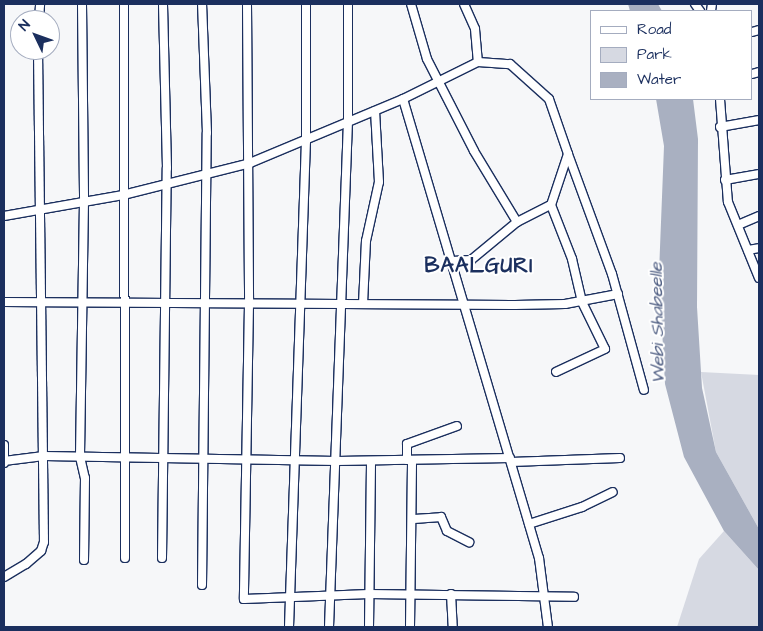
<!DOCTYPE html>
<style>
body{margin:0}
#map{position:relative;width:763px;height:631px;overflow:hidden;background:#f6f7f9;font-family:"Architects Daughter",sans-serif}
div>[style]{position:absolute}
.green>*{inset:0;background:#d6d9e2}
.water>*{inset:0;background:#a9b0c1}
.roads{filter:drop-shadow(1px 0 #1b2f5e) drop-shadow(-1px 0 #1b2f5e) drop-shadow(0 1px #1b2f5e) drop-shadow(0 -1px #1b2f5e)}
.minor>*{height:8px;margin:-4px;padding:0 4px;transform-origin:4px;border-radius:4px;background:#fff}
span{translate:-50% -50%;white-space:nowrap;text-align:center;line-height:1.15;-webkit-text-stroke:4px #fff;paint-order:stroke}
.water-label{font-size:18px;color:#4d5c81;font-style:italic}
.district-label{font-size:21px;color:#1b2f5e;font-weight:700;letter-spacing:1px}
.frame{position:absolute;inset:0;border:5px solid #1b2f5e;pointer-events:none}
.legend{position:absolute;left:590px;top:10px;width:162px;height:90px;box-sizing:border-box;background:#fff;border:1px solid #a4acbf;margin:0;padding:6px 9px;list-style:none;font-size:15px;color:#1b2f5e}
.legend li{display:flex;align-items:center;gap:10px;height:25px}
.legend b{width:25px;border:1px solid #a4acbf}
.north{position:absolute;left:10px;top:10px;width:50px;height:50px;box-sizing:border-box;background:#fff;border:1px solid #a4acbf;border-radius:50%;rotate:312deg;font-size:14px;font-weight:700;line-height:20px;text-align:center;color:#1b2f5e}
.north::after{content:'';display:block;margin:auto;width:18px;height:22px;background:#1b2f5e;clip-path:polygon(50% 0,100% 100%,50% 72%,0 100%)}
</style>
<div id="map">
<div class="green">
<div style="clip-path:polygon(701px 372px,759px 375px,759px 529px,716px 452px)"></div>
<div style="clip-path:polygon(724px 531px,759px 570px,759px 627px,677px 627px,699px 559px)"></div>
</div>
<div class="water">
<div style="clip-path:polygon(628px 4px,658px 4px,662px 11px,630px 11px)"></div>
<div style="clip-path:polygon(656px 99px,693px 99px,698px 139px,697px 307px,702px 388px,716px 452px,759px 529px,759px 570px,724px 531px,684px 457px,665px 384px,659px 273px,664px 146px)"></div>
</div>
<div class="roads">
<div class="minor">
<div style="left:82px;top:4px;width:197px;rotate:89.4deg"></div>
<div style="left:84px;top:201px;width:256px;rotate:90.9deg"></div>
<div style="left:80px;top:457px;width:22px;rotate:77deg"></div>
<div style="left:85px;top:478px;width:82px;rotate:90.7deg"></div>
<div style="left:124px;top:4px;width:554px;rotate:89.9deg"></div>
<div style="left:247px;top:4px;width:300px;rotate:89.6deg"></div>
<div style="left:249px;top:304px;width:295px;rotate:91deg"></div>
<div style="left:244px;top:599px;width:125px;rotate:-2.3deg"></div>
<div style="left:369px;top:594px;width:205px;rotate:0.8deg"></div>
<div style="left:411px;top:4px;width:57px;rotate:73.8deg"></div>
<div style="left:427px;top:59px;width:103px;rotate:62.9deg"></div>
<div style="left:474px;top:151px;width:83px;rotate:58.8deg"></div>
<div style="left:464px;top:4px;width:27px;rotate:66deg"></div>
<div style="left:475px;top:29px;width:33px;rotate:85deg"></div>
<div style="left:695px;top:4px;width:9px;rotate:54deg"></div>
<div style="left:711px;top:11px;width:7px;rotate:-82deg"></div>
<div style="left:39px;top:20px;width:16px;rotate:-86deg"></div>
<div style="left:752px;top:32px;width:7px;rotate:-16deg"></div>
<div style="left:752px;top:74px;width:7px;rotate:-16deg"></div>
<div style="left:403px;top:99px;width:479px;rotate:73.5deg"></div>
<div style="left:539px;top:558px;width:70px;rotate:82.6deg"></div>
<div style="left:720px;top:99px;width:103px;rotate:85.6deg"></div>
<div style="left:728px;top:202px;width:82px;rotate:67.8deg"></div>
<div style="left:720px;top:127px;width:40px;rotate:-10deg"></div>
<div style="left:568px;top:154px;width:128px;rotate:69.9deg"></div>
<div style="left:612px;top:274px;width:120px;rotate:74.6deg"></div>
<div style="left:725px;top:180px;width:35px;rotate:-10deg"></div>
<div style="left:4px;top:216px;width:121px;rotate:-10deg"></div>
<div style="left:123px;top:195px;width:131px;rotate:-14.1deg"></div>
<div style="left:250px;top:163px;width:166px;rotate:-22.7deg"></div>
<div style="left:403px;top:99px;width:84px;rotate:-26.3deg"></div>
<div style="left:478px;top:62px;width:32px;rotate:4deg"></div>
<div style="left:510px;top:64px;width:52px;rotate:41.9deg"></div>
<div style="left:549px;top:99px;width:58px;rotate:70.9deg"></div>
<div style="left:568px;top:154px;width:54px;rotate:108.4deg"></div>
<div style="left:551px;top:205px;width:58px;rotate:68.7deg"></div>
<div style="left:572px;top:259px;width:44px;rotate:76.9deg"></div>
<div style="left:582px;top:302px;width:52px;rotate:63.9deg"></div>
<div style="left:605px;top:349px;width:54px;rotate:154.9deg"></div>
<div style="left:738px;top:225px;width:23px;rotate:-23deg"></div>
<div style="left:748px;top:250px;width:11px;rotate:-10deg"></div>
<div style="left:452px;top:261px;width:19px;rotate:-3deg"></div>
<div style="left:471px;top:260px;width:60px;rotate:-39.6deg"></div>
<div style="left:517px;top:222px;width:38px;rotate:-27deg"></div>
<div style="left:4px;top:302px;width:511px;rotate:0.34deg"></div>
<div style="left:515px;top:305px;width:50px;rotate:-1.1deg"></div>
<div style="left:565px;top:304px;width:54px;rotate:-10.7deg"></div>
<div style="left:363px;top:304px;width:63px;rotate:-87.3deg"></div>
<div style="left:366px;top:241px;width:60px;rotate:-77.6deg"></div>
<div style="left:379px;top:182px;width:71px;rotate:-93.2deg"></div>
<div style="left:4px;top:445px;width:18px;rotate:90deg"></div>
<div style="left:407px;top:460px;width:16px;rotate:-90deg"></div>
<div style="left:407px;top:444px;width:53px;rotate:-19.8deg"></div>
<div style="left:4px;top:461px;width:40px;rotate:-7.1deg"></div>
<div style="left:44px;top:456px;width:293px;rotate:1deg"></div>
<div style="left:337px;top:461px;width:173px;rotate:-1deg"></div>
<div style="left:511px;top:462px;width:109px;rotate:-2.1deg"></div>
<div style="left:414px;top:519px;width:27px;rotate:-4deg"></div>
<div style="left:441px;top:517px;width:15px;rotate:67deg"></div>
<div style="left:447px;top:531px;width:25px;rotate:27deg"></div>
<div style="left:529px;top:524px;width:56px;rotate:-17.8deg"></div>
<div style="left:582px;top:507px;width:34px;rotate:-26deg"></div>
<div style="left:162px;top:558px;width:390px;rotate:-89.3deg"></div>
<div style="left:167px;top:168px;width:164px;rotate:-91.4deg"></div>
<div style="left:4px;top:577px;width:26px;rotate:-31deg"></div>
<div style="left:26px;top:564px;width:20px;rotate:-41deg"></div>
<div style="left:41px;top:551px;width:9px;rotate:-72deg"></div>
<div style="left:44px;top:542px;width:492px;rotate:-90.7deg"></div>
<div style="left:202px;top:585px;width:452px;rotate:-89.4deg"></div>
<div style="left:207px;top:133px;width:129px;rotate:-92.2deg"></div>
<div style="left:451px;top:594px;width:33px;rotate:87deg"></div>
<div style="left:289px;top:627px;width:486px;rotate:-88deg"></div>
<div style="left:306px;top:141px;width:137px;rotate:-90deg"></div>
<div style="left:329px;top:627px;width:507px;rotate:-87.85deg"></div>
<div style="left:348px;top:120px;width:116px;rotate:-90deg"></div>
<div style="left:369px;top:627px;width:166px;rotate:-89.3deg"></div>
<div style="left:410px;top:627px;width:167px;rotate:-89.3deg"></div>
</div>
</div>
<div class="water-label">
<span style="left:658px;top:323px;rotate:-91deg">Webi Shabeelle</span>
</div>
<div class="district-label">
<span style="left:479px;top:266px">BAALGURI</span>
</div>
<div class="frame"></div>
<ul class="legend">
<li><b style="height:6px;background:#fff"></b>Road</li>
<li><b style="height:14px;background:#d6d9e2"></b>Park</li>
<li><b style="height:14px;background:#a9b0c1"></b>Water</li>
</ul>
<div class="north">N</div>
</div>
